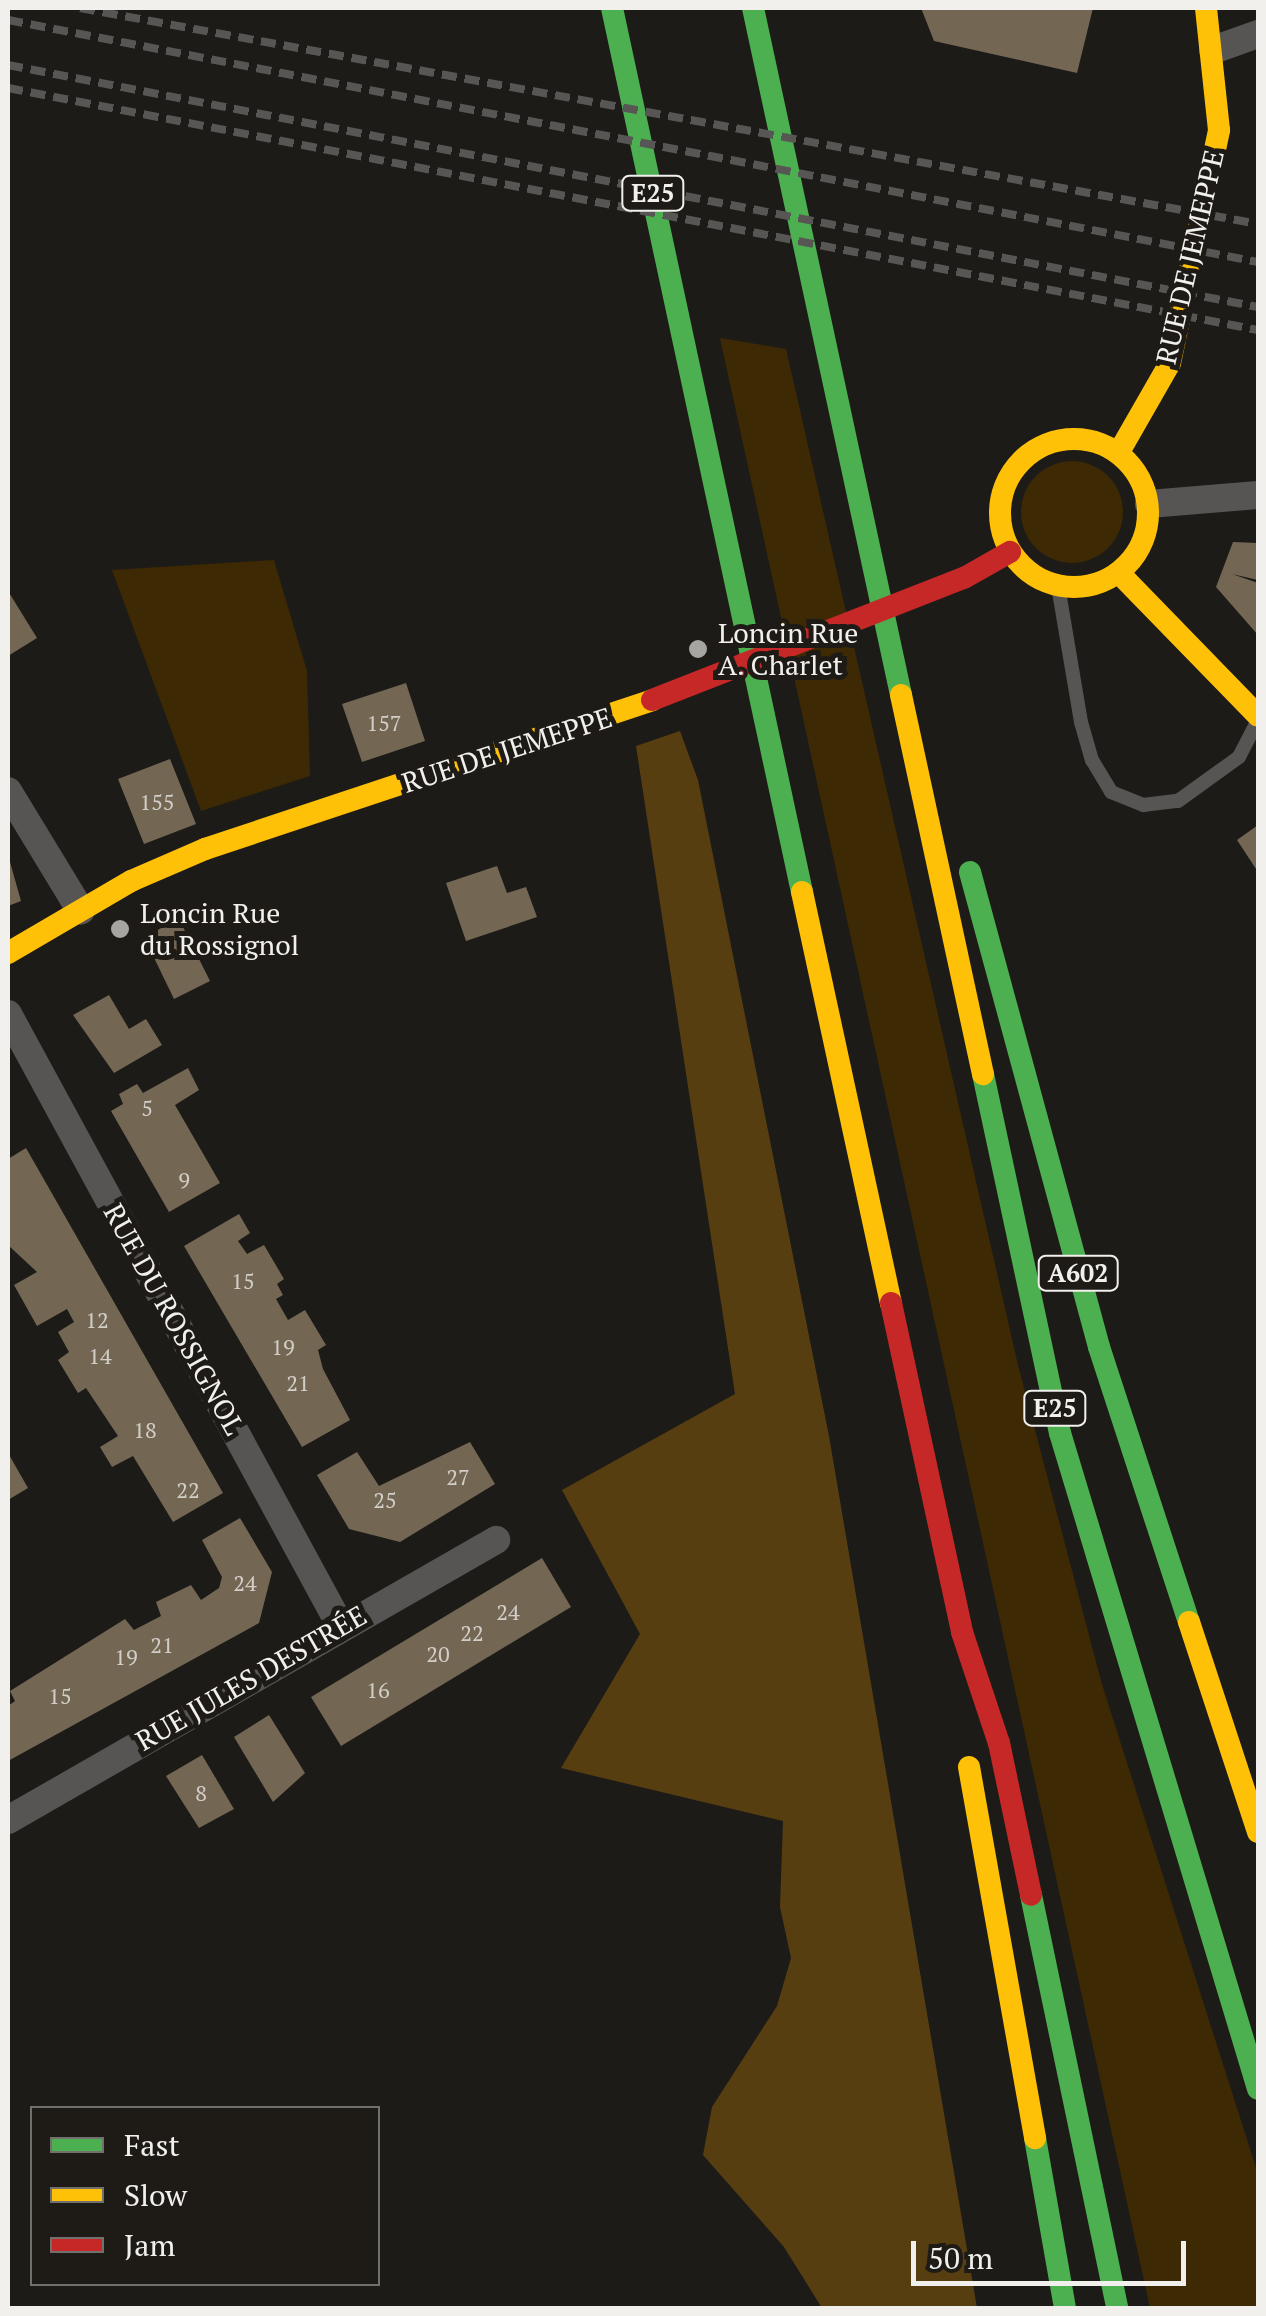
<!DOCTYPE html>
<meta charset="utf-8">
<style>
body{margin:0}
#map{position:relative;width:1266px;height:2316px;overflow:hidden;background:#1d1b18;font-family:"PT Serif",serif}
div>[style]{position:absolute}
.green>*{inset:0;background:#3d2903}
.round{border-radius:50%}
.forest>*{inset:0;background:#573e11}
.building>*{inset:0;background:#736754}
.lane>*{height:14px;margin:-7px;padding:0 7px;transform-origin:7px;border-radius:7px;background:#565554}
.street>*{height:28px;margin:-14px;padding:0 14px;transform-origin:14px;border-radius:14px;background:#565554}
.fast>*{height:22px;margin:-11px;padding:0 11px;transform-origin:11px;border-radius:11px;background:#4caf50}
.slow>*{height:22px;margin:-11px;padding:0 11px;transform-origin:11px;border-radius:11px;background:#ffc107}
.slow>.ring{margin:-11px;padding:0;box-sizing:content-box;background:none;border:22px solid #ffc107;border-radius:50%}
.jam>*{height:22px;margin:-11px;padding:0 11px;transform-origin:11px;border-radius:11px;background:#c62828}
.rail>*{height:8px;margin-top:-4px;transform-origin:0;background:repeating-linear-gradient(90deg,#585654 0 15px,transparent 0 23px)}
.dots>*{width:28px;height:28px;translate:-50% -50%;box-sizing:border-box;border:5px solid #1e1b17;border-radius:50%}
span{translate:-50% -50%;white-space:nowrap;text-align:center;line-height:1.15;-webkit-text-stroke:10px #1e1b17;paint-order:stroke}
.number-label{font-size:22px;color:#d2cec7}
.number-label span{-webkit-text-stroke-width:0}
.shield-label span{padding:2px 8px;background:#1e1b17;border:2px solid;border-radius:8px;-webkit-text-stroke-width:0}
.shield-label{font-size:25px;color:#f1f0ed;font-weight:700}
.street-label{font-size:28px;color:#f1f0ed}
.poi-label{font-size:28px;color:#f1f0ed}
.left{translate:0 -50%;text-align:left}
.frame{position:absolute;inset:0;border:10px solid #f1f0ed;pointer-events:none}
.legend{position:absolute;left:30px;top:2106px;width:350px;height:180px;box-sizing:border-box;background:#1e1b17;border:2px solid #72706d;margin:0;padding:12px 18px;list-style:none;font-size:30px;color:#f1f0ed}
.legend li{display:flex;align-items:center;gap:20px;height:50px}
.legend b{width:50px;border:2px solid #72706d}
.scale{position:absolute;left:911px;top:2241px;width:275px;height:45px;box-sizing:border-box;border:5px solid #f1f0ed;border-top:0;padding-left:12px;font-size:30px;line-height:35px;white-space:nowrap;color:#f1f0ed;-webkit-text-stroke:8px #1e1b17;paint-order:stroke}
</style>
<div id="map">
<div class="green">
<div style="clip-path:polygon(720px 338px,786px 349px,1018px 1365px,1101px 1681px,1258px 2174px,1258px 2308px,1150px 2308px)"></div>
<div class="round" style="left:1021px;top:461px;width:102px;height:102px"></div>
<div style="clip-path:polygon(274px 560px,307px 671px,310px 776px,201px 811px,112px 570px)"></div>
</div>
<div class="forest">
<div style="clip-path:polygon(680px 731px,698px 780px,829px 1436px,977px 2308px,822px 2308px,784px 2247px,703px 2155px,712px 2107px,777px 2006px,791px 1958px,780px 1907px,783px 1821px,561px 1768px,640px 1634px,562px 1490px,735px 1394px,636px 746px)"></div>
</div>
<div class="building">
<div style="clip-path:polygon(921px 8px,1093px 8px,1077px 73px,934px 41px)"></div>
<div style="clip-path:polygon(1233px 542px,1258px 543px,1258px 580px,1232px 574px,1258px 583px,1258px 635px,1216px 587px)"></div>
<div style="clip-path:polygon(8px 591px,37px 638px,8px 656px)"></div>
<div style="clip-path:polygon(406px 683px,425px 741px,362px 762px,342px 704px)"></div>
<div style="clip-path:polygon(170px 759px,196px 824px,144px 844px,118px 779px)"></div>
<div style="clip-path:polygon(1258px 825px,1258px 872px,1237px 840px)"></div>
<div style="clip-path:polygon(8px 855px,21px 901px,8px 906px)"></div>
<div style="clip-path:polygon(497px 866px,507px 893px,526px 887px,537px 917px,466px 941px,446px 883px)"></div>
<div style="clip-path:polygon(179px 919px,210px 981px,174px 999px,144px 937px)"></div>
<div style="clip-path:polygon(109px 995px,129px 1029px,146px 1019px,162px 1045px,114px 1073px,73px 1015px)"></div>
<div style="clip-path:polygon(188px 1068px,199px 1090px,175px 1105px,220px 1183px,169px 1212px,111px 1111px,123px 1104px,119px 1094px,137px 1084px,143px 1093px)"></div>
<div style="clip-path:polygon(26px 1148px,223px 1493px,173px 1522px,133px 1456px,112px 1467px,100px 1447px,118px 1436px,86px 1388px,78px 1393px,58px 1360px,69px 1352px,58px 1332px,74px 1322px,67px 1309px,37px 1326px,14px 1285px,37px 1272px,8px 1245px,8px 1159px)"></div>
<div style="clip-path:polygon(239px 1214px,250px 1233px,238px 1241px,247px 1254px,264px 1245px,284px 1279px,277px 1284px,283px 1295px,276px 1299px,288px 1320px,305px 1310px,326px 1345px,318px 1350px,323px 1369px,350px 1420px,302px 1447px,184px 1246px)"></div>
<div style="clip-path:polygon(470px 1442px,495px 1484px,400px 1542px,349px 1529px,317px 1475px,357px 1452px,379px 1486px)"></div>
<div style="clip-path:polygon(8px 1453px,28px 1488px,8px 1500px)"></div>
<div style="clip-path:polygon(240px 1518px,272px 1572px,259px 1623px,8px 1761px,8px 1706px,15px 1701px,10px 1691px,125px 1619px,134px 1630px,161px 1616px,156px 1602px,191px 1585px,201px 1600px,219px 1588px,222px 1577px,202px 1540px)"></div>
<div style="clip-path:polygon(542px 1558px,571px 1607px,341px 1746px,311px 1697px)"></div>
<div style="clip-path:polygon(269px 1715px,305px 1773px,273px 1802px,234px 1737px)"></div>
<div style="clip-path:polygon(202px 1755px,234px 1809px,199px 1828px,166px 1776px)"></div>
</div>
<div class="lane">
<div style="left:1058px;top:586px;width:138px;rotate:80.4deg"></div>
<div style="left:1081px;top:722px;width:40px;rotate:74deg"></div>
<div style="left:1092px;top:760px;width:37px;rotate:59deg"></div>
<div style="left:1111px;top:792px;width:35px;rotate:22deg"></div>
<div style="left:1143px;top:805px;width:35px;rotate:-7deg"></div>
<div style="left:1178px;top:801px;width:75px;rotate:-35.8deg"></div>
<div style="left:1239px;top:757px;width:42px;rotate:-62.8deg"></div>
</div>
<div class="street">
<div style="left:1213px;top:50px;width:48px;rotate:-19.6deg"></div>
<div style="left:1149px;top:504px;width:109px;rotate:-4.7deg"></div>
<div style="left:8px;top:791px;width:140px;rotate:58.7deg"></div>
<div style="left:8px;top:1014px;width:695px;rotate:61.48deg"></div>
<div style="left:8px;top:1820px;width:563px;rotate:-29.85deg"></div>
</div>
<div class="fast">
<div style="left:612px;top:8px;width:904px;rotate:77.87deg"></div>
<div style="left:753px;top:8px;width:703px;rotate:77.84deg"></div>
<div style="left:970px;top:872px;width:492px;rotate:74.8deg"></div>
<div style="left:1099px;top:1347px;width:289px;rotate:71.9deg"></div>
<div style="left:983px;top:1074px;width:367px;rotate:77.9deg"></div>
<div style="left:1060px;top:1433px;width:685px;rotate:73.2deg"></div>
<div style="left:1031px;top:1895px;width:422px;rotate:78.2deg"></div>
<div style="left:1035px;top:2138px;width:173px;rotate:80deg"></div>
</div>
<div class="slow">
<div class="ring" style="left:1000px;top:439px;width:126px;height:126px"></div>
<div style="left:1119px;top:452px;width:103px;rotate:-60.2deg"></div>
<div style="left:1170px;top:363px;width:238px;rotate:-78.1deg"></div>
<div style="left:1219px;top:130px;width:123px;rotate:-96.1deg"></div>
<div style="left:1119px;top:573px;width:199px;rotate:45.8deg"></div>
<div style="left:901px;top:695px;width:388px;rotate:77.8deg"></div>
<div style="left:802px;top:892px;width:421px;rotate:77.8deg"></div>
<div style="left:8px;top:953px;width:143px;rotate:-30.3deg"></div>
<div style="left:131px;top:881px;width:81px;rotate:-23.4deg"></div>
<div style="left:205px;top:849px;width:471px;rotate:-18.4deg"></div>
<div style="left:1189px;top:1622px;width:221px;rotate:71.8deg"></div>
<div style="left:969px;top:1767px;width:377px;rotate:79.9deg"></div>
</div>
<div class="jam">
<div style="left:652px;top:700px;width:335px;rotate:-21.4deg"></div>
<div style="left:964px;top:578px;width:53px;rotate:-29.5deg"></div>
<div style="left:891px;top:1303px;width:337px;rotate:77.8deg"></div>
<div style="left:962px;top:1632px;width:117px;rotate:71.6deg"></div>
<div style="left:999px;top:1743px;width:155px;rotate:78.1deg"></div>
</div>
<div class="rail">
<div style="left:80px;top:8px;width:1198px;rotate:10.39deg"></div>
<div style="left:8px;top:20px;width:1273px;rotate:10.96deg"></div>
<div style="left:8px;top:65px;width:1273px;rotate:10.96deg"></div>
<div style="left:8px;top:88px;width:1273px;rotate:10.96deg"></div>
</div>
<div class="dots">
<div style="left:698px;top:649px;background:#a7a5a2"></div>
<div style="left:120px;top:929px;background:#a7a5a2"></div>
</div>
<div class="number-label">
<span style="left:384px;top:723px">157</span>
<span style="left:157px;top:802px">155</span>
<span style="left:147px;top:1108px">5</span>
<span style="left:184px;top:1180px">9</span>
<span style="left:243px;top:1281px">15</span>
<span style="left:97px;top:1320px">12</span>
<span style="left:283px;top:1347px">19</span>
<span style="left:100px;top:1356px">14</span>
<span style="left:298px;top:1383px">21</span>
<span style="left:145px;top:1430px">18</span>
<span style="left:458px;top:1477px">27</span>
<span style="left:188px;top:1490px">22</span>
<span style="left:385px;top:1500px">25</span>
<span style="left:245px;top:1583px">24</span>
<span style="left:508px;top:1612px">24</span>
<span style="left:472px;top:1633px">22</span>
<span style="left:162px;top:1645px">21</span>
<span style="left:438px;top:1654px">20</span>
<span style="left:126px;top:1657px">19</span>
<span style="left:378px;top:1690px">16</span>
<span style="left:60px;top:1696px">15</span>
<span style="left:201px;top:1793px">8</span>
</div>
<div class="shield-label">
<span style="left:653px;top:193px">E25</span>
<span style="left:1078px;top:1273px">A602</span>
<span style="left:1055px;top:1408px">E25</span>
</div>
<div class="street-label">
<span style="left:1190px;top:257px;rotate:-77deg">RUE DE JEMEPPE</span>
<span style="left:507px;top:750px;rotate:-18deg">RUE DE JEMEPPE</span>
<span style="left:174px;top:1319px;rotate:61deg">RUE DU ROSSIGNOL</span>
<span style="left:251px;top:1678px;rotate:-30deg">RUE JULES DESTRÉE</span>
</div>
<div class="poi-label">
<span class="left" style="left:718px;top:649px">Loncin Rue<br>A. Charlet</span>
<span class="left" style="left:140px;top:929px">Loncin Rue<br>du Rossignol</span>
</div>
<div class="frame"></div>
<ul class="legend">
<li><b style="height:12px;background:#4caf50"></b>Fast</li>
<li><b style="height:12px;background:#ffc107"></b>Slow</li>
<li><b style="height:12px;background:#c62828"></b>Jam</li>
</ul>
<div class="scale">50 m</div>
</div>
